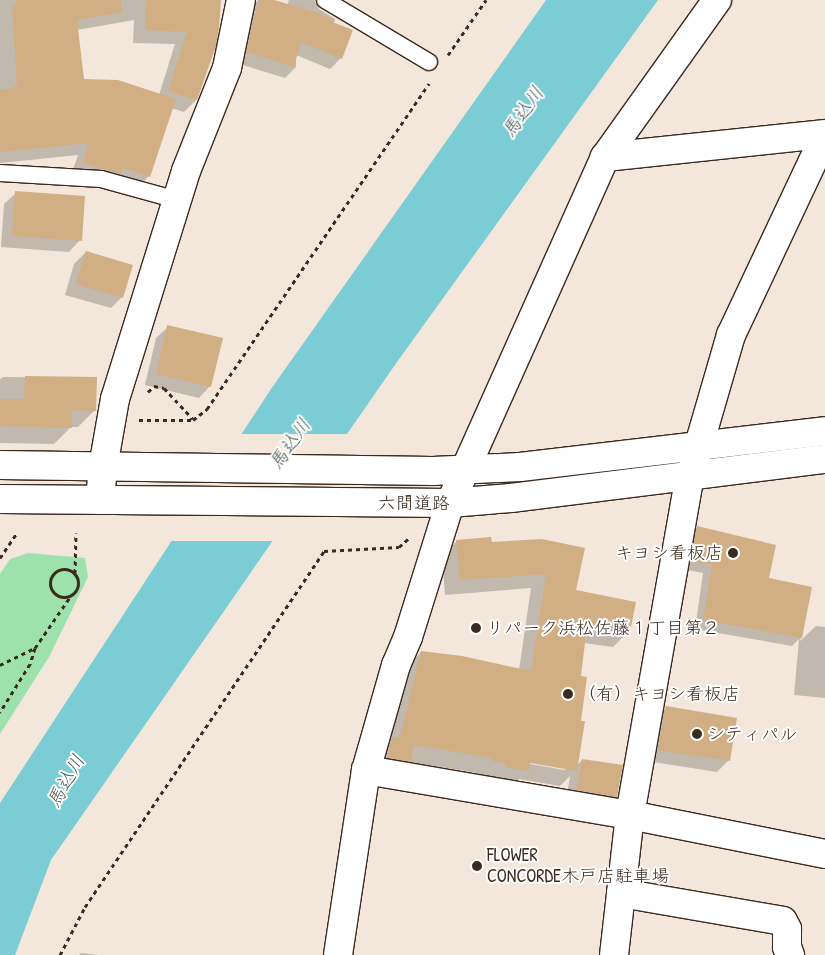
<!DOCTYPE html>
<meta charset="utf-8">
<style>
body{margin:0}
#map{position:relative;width:825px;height:955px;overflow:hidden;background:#f2e7da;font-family:"Patrick Hand","Klee One",sans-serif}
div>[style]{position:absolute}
.green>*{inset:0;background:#9de1ac}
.water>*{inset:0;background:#7bccd5}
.pier>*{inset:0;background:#f2e7da}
.shadow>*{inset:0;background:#0003}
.building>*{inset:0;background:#d2ae84}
.path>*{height:3px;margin-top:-1.5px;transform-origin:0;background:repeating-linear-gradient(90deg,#3b2a1e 0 4px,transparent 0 8px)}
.path>.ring{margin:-1.5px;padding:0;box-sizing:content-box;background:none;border:3px solid #3b2a1e;border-radius:50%}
.roads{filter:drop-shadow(1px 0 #3b2a1e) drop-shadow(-1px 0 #3b2a1e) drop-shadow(0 1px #3b2a1e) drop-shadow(0 -1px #3b2a1e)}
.lane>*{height:16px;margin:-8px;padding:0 8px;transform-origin:8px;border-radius:8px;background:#fff}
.street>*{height:28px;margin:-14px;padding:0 14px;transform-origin:14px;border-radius:14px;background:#fff}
.secondary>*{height:28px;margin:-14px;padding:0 14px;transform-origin:14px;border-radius:14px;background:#fff}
.dots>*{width:14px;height:14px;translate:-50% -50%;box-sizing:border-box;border:2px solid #fff;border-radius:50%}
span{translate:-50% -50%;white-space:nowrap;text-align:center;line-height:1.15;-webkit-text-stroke:4px #fff;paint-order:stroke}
.street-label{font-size:18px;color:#3b2a1e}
.poi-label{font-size:18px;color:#3b2a1e}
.right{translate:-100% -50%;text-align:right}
.left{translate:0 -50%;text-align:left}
.water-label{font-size:19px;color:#4e5b55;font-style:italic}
</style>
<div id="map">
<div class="green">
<div style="clip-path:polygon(28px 553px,85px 558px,88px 577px,49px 657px,0 734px,0 574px,10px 559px)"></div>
</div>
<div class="water">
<div style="clip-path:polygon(546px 0,658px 0,397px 362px,51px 860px,15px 955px,0 955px,0 803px,271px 389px)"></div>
</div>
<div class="pier">
<div style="clip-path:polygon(238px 434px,350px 434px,275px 541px,169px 541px)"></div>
</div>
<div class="shadow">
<div style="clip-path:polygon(evenodd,0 0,219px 0,196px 100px,184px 112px,171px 108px,149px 176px,136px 189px,71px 175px,78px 155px,0 163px,0 0,134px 20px,133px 43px,175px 44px,159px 95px,83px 80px,77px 30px,134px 20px)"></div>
<div style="clip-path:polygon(258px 0,269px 0,287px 5px,289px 0,342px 0,332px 10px,314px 0,319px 9px,335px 19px,334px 24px,341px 58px,330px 69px,296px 55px,296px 67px,285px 78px,236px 63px,250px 8px)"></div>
<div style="clip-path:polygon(16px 193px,80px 240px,69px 252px,1px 247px,4px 204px)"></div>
<div style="clip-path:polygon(86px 252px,122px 297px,111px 308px,65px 295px,74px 264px)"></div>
<div style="clip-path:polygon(168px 327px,210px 386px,199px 398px,145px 385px,156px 338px)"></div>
<div style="clip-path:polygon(3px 377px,96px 378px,95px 410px,78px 427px,71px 427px,54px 444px,0 443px,0 379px)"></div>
<div style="clip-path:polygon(697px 527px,767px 579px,811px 588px,800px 641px,816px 626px,825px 627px,825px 698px,794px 695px,799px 639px,792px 646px,695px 629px,703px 573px,683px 569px,689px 536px)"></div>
<div style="clip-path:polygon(evenodd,457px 541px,501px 543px,575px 591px,634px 603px,628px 632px,613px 647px,584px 643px,579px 677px,580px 722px,576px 766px,582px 760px,616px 796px,605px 808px,566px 801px,570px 776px,560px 786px,519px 779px,512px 786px,477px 776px,478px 773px,409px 762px,394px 777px,374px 773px,406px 668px,421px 652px,519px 670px,531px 588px,445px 595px,442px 557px,457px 541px,524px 761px,565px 768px,565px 770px,524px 763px,524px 761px)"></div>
<div style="clip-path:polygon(666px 707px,736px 719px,728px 761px,717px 772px,647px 761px,655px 719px)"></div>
<div style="clip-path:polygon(81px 953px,98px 955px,79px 955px)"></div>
</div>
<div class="building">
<div style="clip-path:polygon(16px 0,121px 0,122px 12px,77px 20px,84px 79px,118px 80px,176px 99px,150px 177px,123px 168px,121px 174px,83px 163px,89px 143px,0 152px,0 90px,14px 88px,14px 86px,17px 86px,12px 5px,16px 5px)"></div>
<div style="clip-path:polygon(146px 0,221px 0,219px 28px,216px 46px,197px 100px,168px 91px,187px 32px,145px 30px)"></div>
<div style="clip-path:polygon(259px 0,274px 0,315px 12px,333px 19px,332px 22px,353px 30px,342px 59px,301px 42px,294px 67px,246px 52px)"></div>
<div style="clip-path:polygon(15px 191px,85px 196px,82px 241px,12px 236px)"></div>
<div style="clip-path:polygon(86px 251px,133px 265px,123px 298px,76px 284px)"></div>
<div style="clip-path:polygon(167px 325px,223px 338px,211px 387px,156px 374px)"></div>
<div style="clip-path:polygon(25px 376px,97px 377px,96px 411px,72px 410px,72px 428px,0 426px,0 399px,24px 399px)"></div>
<div style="clip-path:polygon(697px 526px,776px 545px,769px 578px,812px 587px,802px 638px,703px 620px,712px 565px,691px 561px)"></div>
<div style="clip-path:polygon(491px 537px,492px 542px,542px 539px,585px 548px,576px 590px,636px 602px,630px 632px,587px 626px,581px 676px,587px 677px,581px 721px,585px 721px,577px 771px,530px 763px,529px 771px,506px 767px,506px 763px,492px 761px,492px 758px,414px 745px,411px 762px,388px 758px,393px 737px,400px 738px,421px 651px,462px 656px,531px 671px,546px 574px,460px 580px,456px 540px)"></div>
<div style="clip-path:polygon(666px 706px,737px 718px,730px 761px,658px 750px)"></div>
<div style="clip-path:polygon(582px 759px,623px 765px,617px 797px,576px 790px)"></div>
</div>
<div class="path">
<div style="left:448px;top:55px;width:67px;rotate:-55.4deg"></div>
<div style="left:148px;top:392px;width:8px;rotate:-45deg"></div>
<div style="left:154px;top:386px;width:10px;rotate:11deg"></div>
<div style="left:164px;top:388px;width:42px;rotate:46.9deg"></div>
<div style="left:139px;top:420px;width:54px"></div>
<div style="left:193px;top:420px;width:18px;rotate:-38deg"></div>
<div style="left:207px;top:409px;width:394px;rotate:-55.7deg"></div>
<div style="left:0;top:558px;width:30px;rotate:-56deg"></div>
<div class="ring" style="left:50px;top:569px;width:25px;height:25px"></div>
<div style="left:75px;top:573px;width:40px;rotate:-88.6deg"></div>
<div style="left:35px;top:648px;width:62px;rotate:-55.5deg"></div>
<div style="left:0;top:665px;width:39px;rotate:-26deg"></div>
<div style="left:35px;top:648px;width:17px;rotate:107deg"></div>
<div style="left:30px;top:664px;width:57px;rotate:122deg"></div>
<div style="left:60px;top:955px;width:54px;rotate:-62.5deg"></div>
<div style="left:85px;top:907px;width:429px;rotate:-56.1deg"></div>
<div style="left:324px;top:551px;width:75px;rotate:-3.1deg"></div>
<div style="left:399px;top:547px;width:13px;rotate:-42deg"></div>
</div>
<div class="roads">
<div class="lane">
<div style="left:325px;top:0;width:121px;rotate:30.8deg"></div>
<div style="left:0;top:173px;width:101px;rotate:3.4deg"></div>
<div style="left:101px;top:179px;width:79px;rotate:15.4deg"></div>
</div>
<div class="street">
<div style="left:717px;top:0;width:193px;rotate:125.5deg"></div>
<div style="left:605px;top:157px;width:379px;rotate:114.1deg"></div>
<div style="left:450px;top:503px;width:140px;rotate:107.4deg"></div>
<div style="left:408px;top:637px;width:30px;rotate:113deg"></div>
<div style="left:396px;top:665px;width:109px;rotate:105.9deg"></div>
<div style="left:366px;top:770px;width:268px;rotate:9.7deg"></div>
<div style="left:630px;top:815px;width:199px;rotate:11.3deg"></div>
<div style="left:605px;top:157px;width:221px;rotate:-6deg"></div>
<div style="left:100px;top:500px;width:33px;rotate:-85deg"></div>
<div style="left:103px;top:467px;width:69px;rotate:-80deg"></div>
<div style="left:115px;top:399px;width:239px;rotate:-72.7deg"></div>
<div style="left:186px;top:171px;width:111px;rotate:-68.3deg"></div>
<div style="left:227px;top:68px;width:69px;rotate:-78.4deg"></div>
<div style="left:621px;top:893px;width:164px;rotate:9.8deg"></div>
<div style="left:783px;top:921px;width:9px;rotate:63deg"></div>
<div style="left:787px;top:929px;width:18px;rotate:90deg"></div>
<div style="left:787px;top:947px;width:9px;rotate:69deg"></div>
<div style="left:614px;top:955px;width:141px;rotate:-83.5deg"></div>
<div style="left:630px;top:815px;width:344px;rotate:-80deg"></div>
<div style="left:690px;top:476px;width:147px;rotate:-73.8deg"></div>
<div style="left:731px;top:335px;width:221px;rotate:-64.8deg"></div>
</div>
<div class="secondary">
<div style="left:0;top:465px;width:433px;rotate:0.8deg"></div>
<div style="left:433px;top:471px;width:87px;rotate:-2.6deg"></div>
<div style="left:520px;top:467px;width:307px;rotate:-6.7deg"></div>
<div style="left:0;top:499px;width:450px;rotate:0.5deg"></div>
<div style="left:450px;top:503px;width:61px;rotate:-4.7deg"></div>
<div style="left:511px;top:498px;width:316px;rotate:-7.1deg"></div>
<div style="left:338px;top:955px;width:187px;rotate:-81.4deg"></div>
</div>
</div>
<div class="dots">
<div style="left:733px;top:553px;background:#3b2a1e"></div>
<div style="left:476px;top:628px;background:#3b2a1e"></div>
<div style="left:568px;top:694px;background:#3b2a1e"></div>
<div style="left:697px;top:734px;background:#3b2a1e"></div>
<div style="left:477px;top:866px;background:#3b2a1e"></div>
</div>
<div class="street-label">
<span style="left:414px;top:503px">六間道路</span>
</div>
<div class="poi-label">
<span class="right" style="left:723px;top:553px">キヨシ看板店</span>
<span class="left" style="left:486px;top:628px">リパーク浜松佐藤１丁目第２</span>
<span class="left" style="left:578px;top:694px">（有）キヨシ看板店</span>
<span class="left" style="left:707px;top:734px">シティパル</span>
<span class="left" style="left:487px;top:866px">FLOWER<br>CONCORDE木戸店駐車場</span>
</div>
<div class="water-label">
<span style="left:523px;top:112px;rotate:-55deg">馬込川</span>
<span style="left:290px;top:444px;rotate:-55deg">馬込川</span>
<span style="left:66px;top:781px;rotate:-61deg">馬込川</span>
</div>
</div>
